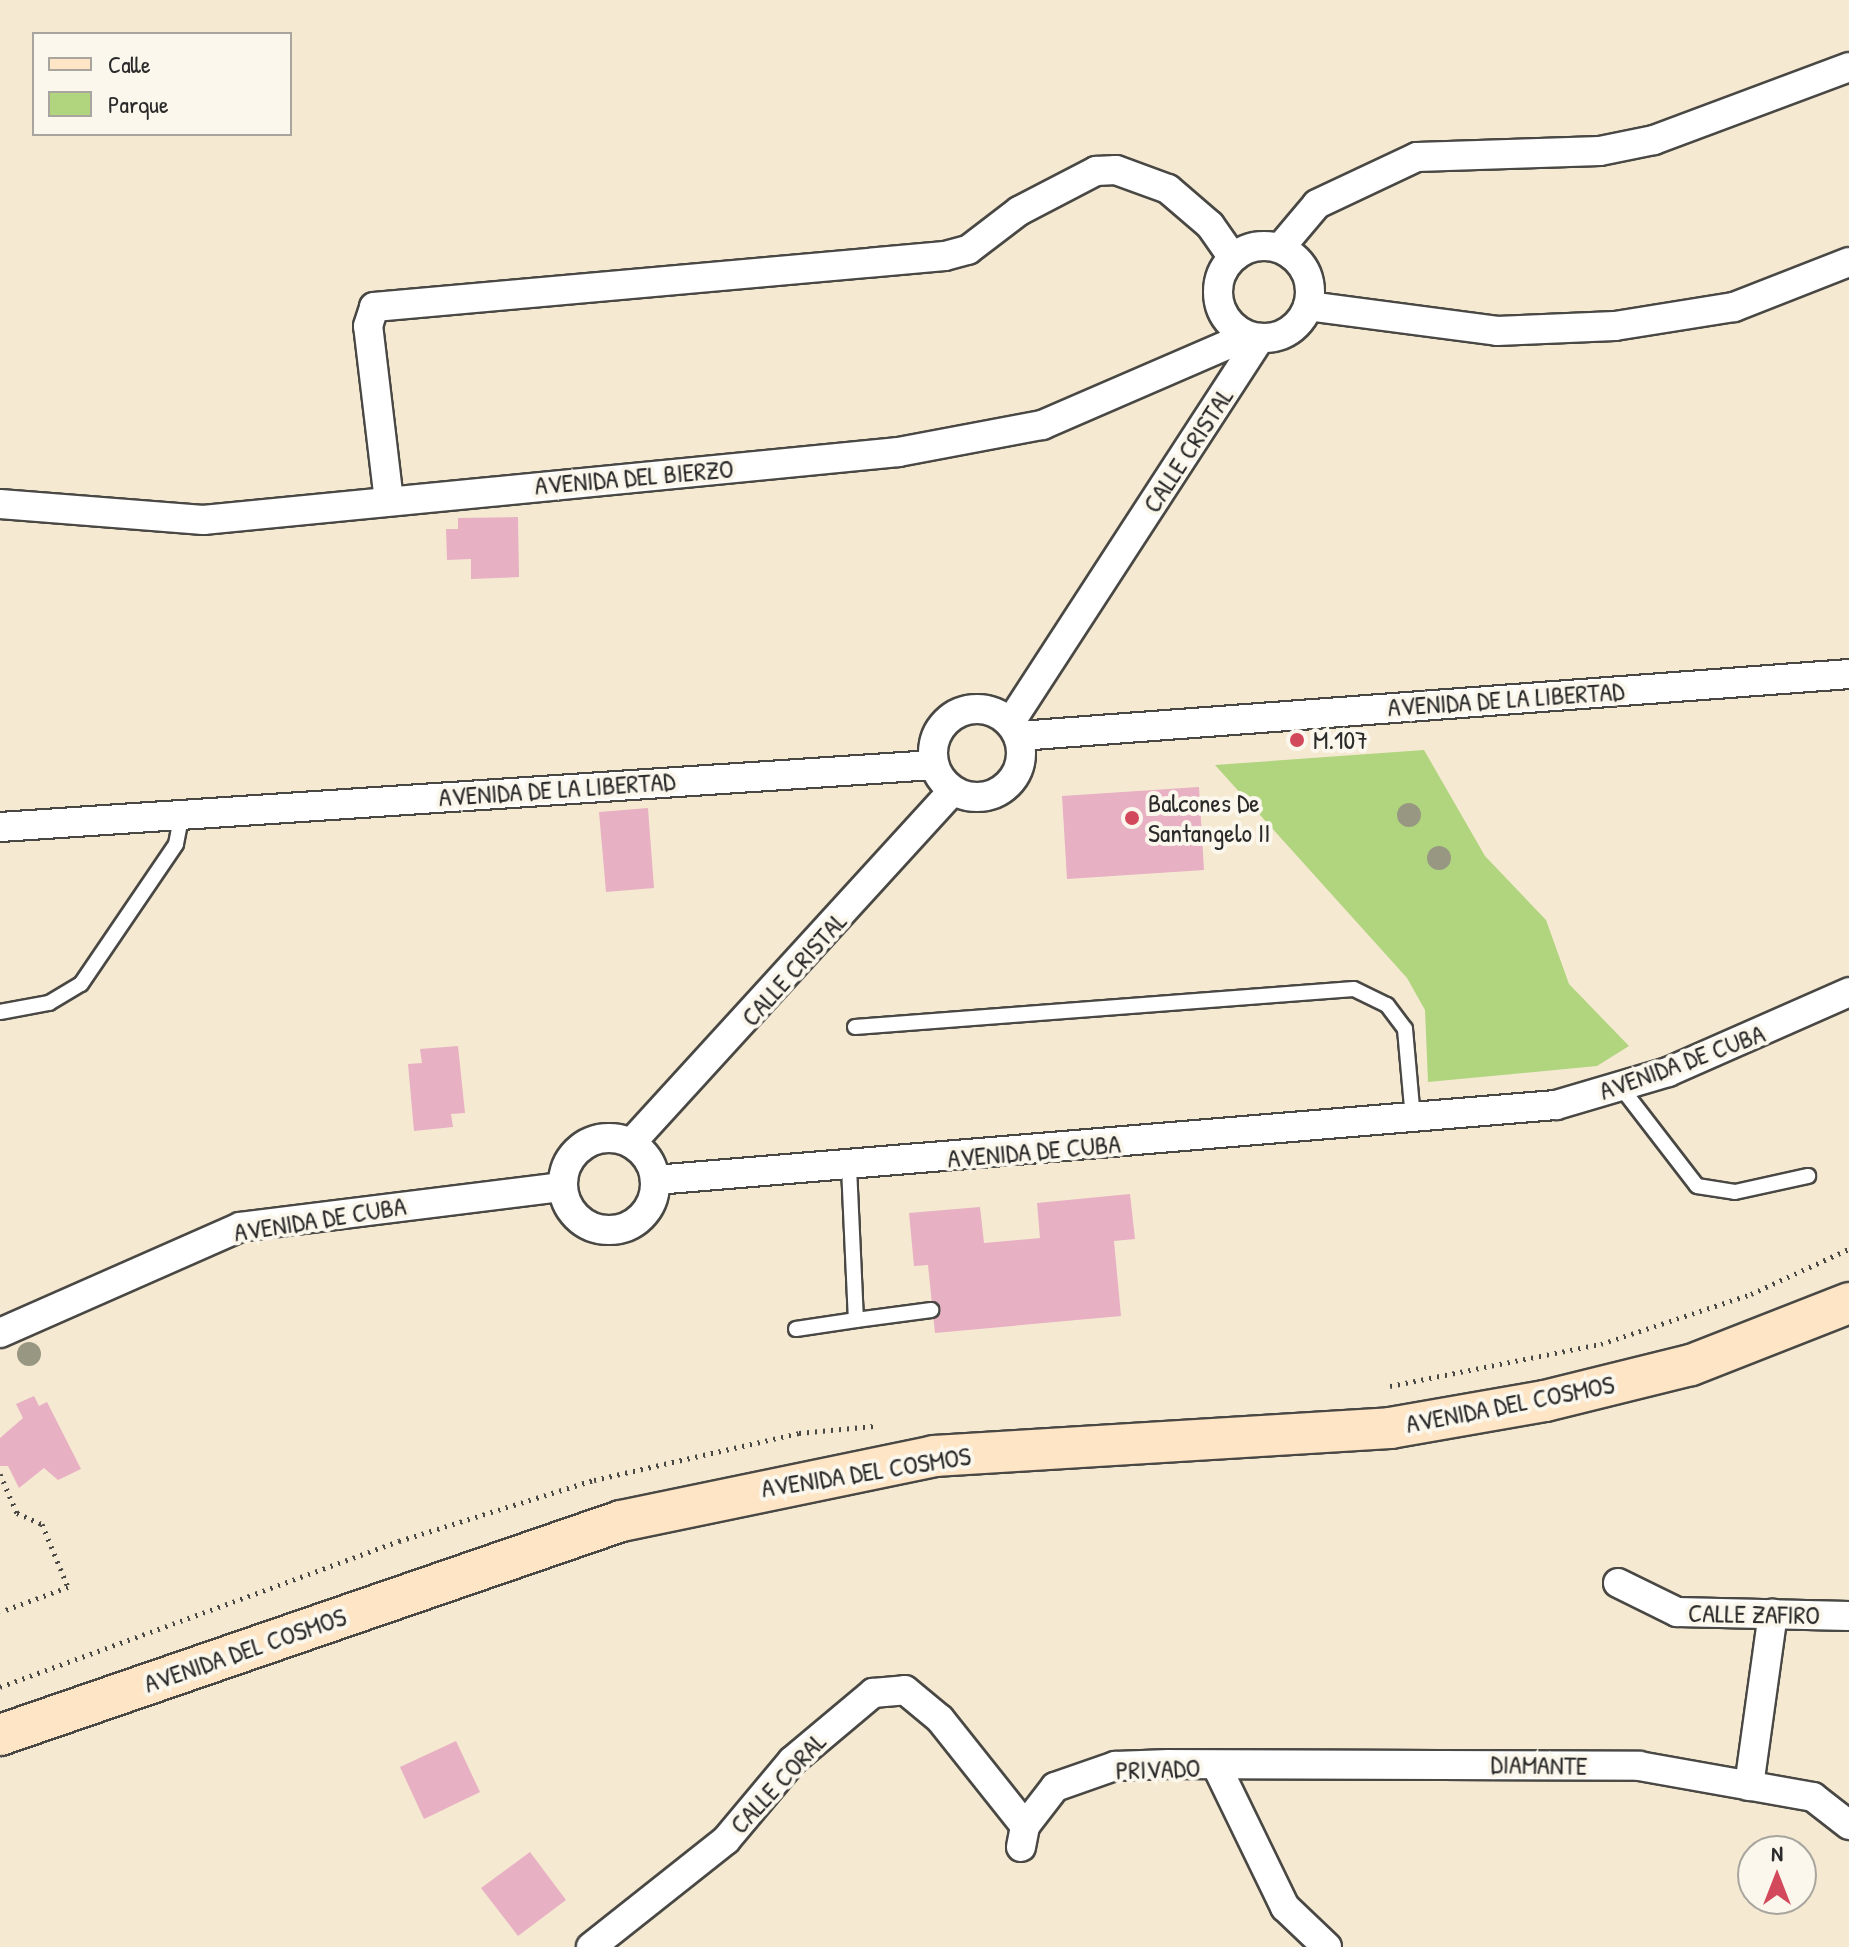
<!DOCTYPE html>
<style>
body{margin:0}
#map{position:relative;width:1849px;height:1947px;overflow:hidden;background:#f5e9d2;font-family:"Patrick Hand",sans-serif}
div>[style]{position:absolute}
.green>*{inset:0;background:#b1d57f}
.building>*{inset:0;background:#e7b0c3}
.path>*{height:5px;margin-top:-2.5px;transform-origin:0;background:repeating-linear-gradient(90deg,#494844 0 2px,transparent 0 8px)}
.roads{filter:drop-shadow(2px 0 #494844) drop-shadow(-2px 0 #494844) drop-shadow(0 2px #494844) drop-shadow(0 -2px #494844)}
.lane>*{height:14px;margin:-7px;padding:0 7px;transform-origin:7px;border-radius:7px;background:#fff}
.street>*{height:28px;margin:-14px;padding:0 14px;transform-origin:14px;border-radius:14px;background:#fff}
.street>.ring{margin:-14px;padding:0;box-sizing:content-box;background:none;border:28px solid #fff;border-radius:50%}
.secondary>*{height:40px;margin:-20px;padding:0 20px;transform-origin:20px;border-radius:20px;background:#fde5c5}
.trees>*{width:24px;height:24px;margin:-12px;border-radius:50%;background:#989882}
.dots>*{width:22px;height:22px;translate:-50% -50%;box-sizing:border-box;border:4px solid #fbf7ec;border-radius:50%}
span{translate:-50% -50%;white-space:nowrap;text-align:center;line-height:1.15;-webkit-text-stroke:8px #fbf7ec;paint-order:stroke}
.street-label{font-size:26px;color:#2b2b2b}
.poi-label{font-size:26px;color:#2b2b2b}
.left{translate:0 -50%;text-align:left}
.legend{position:absolute;left:32px;top:32px;width:260px;height:104px;box-sizing:border-box;background:#fbf7ec;border:2px solid #a8a59f;margin:0;padding:10px 14px;list-style:none;font-size:24px;color:#2b2b2b}
.legend li{display:flex;align-items:center;gap:16px;height:40px}
.legend b{width:40px;border:2px solid #a8a59f}
.north{position:absolute;left:1737px;top:1835px;width:80px;height:80px;box-sizing:border-box;background:#fbf7ec;border:2px solid #a8a59f;border-radius:50%;rotate:0deg;font-size:22px;font-weight:700;line-height:32px;text-align:center;color:#2b2b2b}
.north::after{content:'';display:block;margin:auto;width:28px;height:36px;background:#d1495b;clip-path:polygon(50% 0,100% 100%,50% 72%,0 100%)}
</style>
<div id="map">
<div class="green">
<div style="clip-path:polygon(1424px 750px,1485px 856px,1546px 920px,1569px 984px,1629px 1046px,1597px 1066px,1428px 1082px,1425px 1010px,1407px 978px,1215px 765px)"></div>
</div>
<div class="building">
<div style="clip-path:polygon(518px 517px,519px 577px,471px 579px,471px 559px,447px 560px,446px 529px,458px 529px,458px 518px)"></div>
<div style="clip-path:polygon(1199px 787px,1204px 870px,1067px 879px,1062px 796px)"></div>
<div style="clip-path:polygon(648px 808px,654px 888px,606px 892px,599px 812px)"></div>
<div style="clip-path:polygon(458px 1046px,465px 1113px,451px 1114px,453px 1127px,414px 1131px,408px 1064px,422px 1063px,420px 1049px)"></div>
<div style="clip-path:polygon(1130px 1194px,1135px 1239px,1114px 1241px,1121px 1316px,935px 1333px,928px 1265px,914px 1266px,909px 1213px,980px 1207px,984px 1243px,1040px 1238px,1037px 1203px)"></div>
<div style="clip-path:polygon(34px 1396px,39px 1406px,47px 1402px,81px 1469px,58px 1480px,44px 1468px,19px 1488px,8px 1466px,0 1466px,0 1438px,23px 1418px,16px 1404px)"></div>
<div style="clip-path:polygon(456px 1741px,480px 1792px,424px 1819px,400px 1767px)"></div>
<div style="clip-path:polygon(530px 1852px,566px 1900px,518px 1936px,481px 1888px)"></div>
</div>
<div class="path">
<div style="left:1390px;top:1386px;width:215px;rotate:-11.3deg"></div>
<div style="left:1601px;top:1344px;width:158px;rotate:-18.4deg"></div>
<div style="left:1751px;top:1294px;width:108px;rotate:-24.7deg"></div>
<div style="left:0;top:1474px;width:43px;rotate:66.4deg"></div>
<div style="left:17px;top:1513px;width:27px;rotate:24deg"></div>
<div style="left:42px;top:1524px;width:68px;rotate:67.6deg"></div>
<div style="left:68px;top:1587px;width:72px;rotate:159.8deg"></div>
<div style="left:0;top:1687px;width:425px;rotate:-20.1deg"></div>
<div style="left:399px;top:1541px;width:204px;rotate:-17.4deg"></div>
<div style="left:594px;top:1480px;width:210px;rotate:-12.9deg"></div>
<div style="left:799px;top:1433px;width:75px;rotate:-5.3deg"></div>
</div>
<div class="roads">
<div class="lane">
<div style="left:0;top:1012px;width:50px;rotate:-10.4deg"></div>
<div style="left:49px;top:1003px;width:37px;rotate:-31deg"></div>
<div style="left:81px;top:984px;width:169px;rotate:-55.8deg"></div>
<div style="left:176px;top:844px;width:32px;rotate:-79deg"></div>
<div style="left:855px;top:1027px;width:500px;rotate:-4.35deg"></div>
<div style="left:1354px;top:989px;width:37px;rotate:26deg"></div>
<div style="left:1387px;top:1005px;width:30px;rotate:53deg"></div>
<div style="left:1405px;top:1029px;width:90px;rotate:84.9deg"></div>
<div style="left:1620px;top:1086px;width:126px;rotate:52.4deg"></div>
<div style="left:1697px;top:1186px;width:38px;rotate:9deg"></div>
<div style="left:1735px;top:1192px;width:75px;rotate:-12.4deg"></div>
<div style="left:849px;top:1167px;width:153px;rotate:87.4deg"></div>
<div style="left:856px;top:1320px;width:76px;rotate:-7.6deg"></div>
<div style="left:796px;top:1329px;width:61px;rotate:-8.5deg"></div>
</div>
<div class="street">
<div class="ring" style="left:1218px;top:246px;width:64px;height:64px"></div>
<div style="left:1280px;top:248px;width:57px;rotate:-49.9deg"></div>
<div style="left:1317px;top:204px;width:110px;rotate:-25.2deg"></div>
<div style="left:1417px;top:157px;width:183px;rotate:-1.9deg"></div>
<div style="left:1600px;top:151px;width:55px;rotate:-11.5deg"></div>
<div style="left:1654px;top:140px;width:208px;rotate:-20.5deg"></div>
<div style="left:1308px;top:306px;width:191px;rotate:7.5deg"></div>
<div style="left:1497px;top:331px;width:118px;rotate:-2.4deg"></div>
<div style="left:1615px;top:326px;width:121px;rotate:-9.1deg"></div>
<div style="left:1734px;top:307px;width:123px;rotate:-21.4deg"></div>
<div style="left:389px;top:501px;width:176px;rotate:-96.8deg"></div>
<div style="left:368px;top:326px;width:20px;rotate:-72deg"></div>
<div style="left:374px;top:307px;width:573px;rotate:-5.1deg"></div>
<div style="left:945px;top:256px;width:24px;rotate:-15deg"></div>
<div style="left:968px;top:250px;width:64px;rotate:-37.4deg"></div>
<div style="left:1019px;top:211px;width:87px;rotate:-27.5deg"></div>
<div style="left:1096px;top:171px;width:20px;rotate:-3deg"></div>
<div style="left:1116px;top:170px;width:55px;rotate:20.1deg"></div>
<div style="left:1168px;top:189px;width:55px;rotate:40.6deg"></div>
<div style="left:1210px;top:225px;width:40px;rotate:55.1deg"></div>
<div style="left:0;top:504px;width:204px;rotate:4.5deg"></div>
<div style="left:203px;top:520px;width:699px;rotate:-5.58deg"></div>
<div style="left:899px;top:452px;width:146px;rotate:-10.7deg"></div>
<div style="left:1042px;top:425px;width:224px;rotate:-23.4deg"></div>
<div class="ring" style="left:933px;top:709px;width:60px;height:60px"></div>
<div style="left:1010px;top:723px;width:459px;rotate:-57deg"></div>
<div style="left:1019px;top:736px;width:832px;rotate:-4.27deg"></div>
<div style="left:0;top:827px;width:935px;rotate:-3.8deg"></div>
<div class="ring" style="left:563px;top:1138px;width:64px;height:64px"></div>
<div style="left:632px;top:1142px;width:475px;rotate:-47.6deg"></div>
<div style="left:655px;top:1180px;width:904px;rotate:-4.76deg"></div>
<div style="left:1556px;top:1105px;width:117px;rotate:-16.4deg"></div>
<div style="left:1668px;top:1072px;width:198px;rotate:-23.8deg"></div>
<div style="left:0;top:1333px;width:262px;rotate:-23.8deg"></div>
<div style="left:240px;top:1227px;width:325px;rotate:-7.1deg"></div>
<div style="left:1618px;top:1583px;width:66px;rotate:26.2deg"></div>
<div style="left:1677px;top:1612px;width:172px;rotate:1.3deg"></div>
<div style="left:1217px;top:1767px;width:156px;rotate:64.1deg"></div>
<div style="left:1285px;top:1907px;width:58px;rotate:43.6deg"></div>
<div style="left:1749px;top:1786px;width:174px;rotate:-82.1deg"></div>
<div style="left:1021px;top:1847px;width:21px;rotate:-79deg"></div>
<div style="left:1025px;top:1826px;width:49px;rotate:-52.4deg"></div>
<div style="left:1055px;top:1787px;width:64px;rotate:-19.3deg"></div>
<div style="left:1115px;top:1766px;width:54px;rotate:-2.1deg"></div>
<div style="left:1169px;top:1764px;width:470px;rotate:0.2deg"></div>
<div style="left:1639px;top:1766px;width:177px;rotate:10.1deg"></div>
<div style="left:1813px;top:1797px;width:46px;rotate:37.9deg"></div>
<div style="left:591px;top:1947px;width:172px;rotate:-38.4deg"></div>
<div style="left:726px;top:1840px;width:103px;rotate:-50.1deg"></div>
<div style="left:792px;top:1761px;width:106px;rotate:-40deg"></div>
<div style="left:873px;top:1693px;width:32px;rotate:-5deg"></div>
<div style="left:905px;top:1690px;width:45px;rotate:39.6deg"></div>
<div style="left:940px;top:1719px;width:137px;rotate:51.5deg"></div>
</div>
<div class="secondary">
<div style="left:0;top:1735px;width:657px;rotate:-19.01deg"></div>
<div style="left:621px;top:1521px;width:320px;rotate:-11.7deg"></div>
<div style="left:934px;top:1456px;width:457px;rotate:-3.5deg"></div>
<div style="left:1390px;top:1428px;width:157px;rotate:-9.9deg"></div>
<div style="left:1545px;top:1401px;width:150px;rotate:-13.9deg"></div>
<div style="left:1691px;top:1365px;width:170px;rotate:-21.4deg"></div>
</div>
</div>
<div class="trees">
<div style="left:1409px;top:815px"></div>
<div style="left:1439px;top:858px"></div>
<div style="left:29px;top:1354px"></div>
</div>
<div class="dots">
<div style="left:1297px;top:740px;background:#d1495b"></div>
<div style="left:1132px;top:818px;background:#d1495b"></div>
</div>
<div class="street-label">
<span style="left:1188px;top:450px;rotate:-57deg">CALLE CRISTAL</span>
<span style="left:634px;top:477px;rotate:-5deg">AVENIDA DEL BIERZO</span>
<span style="left:1506px;top:699px;rotate:-4deg">AVENIDA DE LA LIBERTAD</span>
<span style="left:557px;top:789px;rotate:-4deg">AVENIDA DE LA LIBERTAD</span>
<span style="left:794px;top:969px;rotate:-48deg">CALLE CRISTAL</span>
<span style="left:1682px;top:1062px;rotate:-20deg">AVENIDA DE CUBA</span>
<span style="left:1034px;top:1151px;rotate:-5deg">AVENIDA DE CUBA</span>
<span style="left:320px;top:1219px;rotate:-9deg">AVENIDA DE CUBA</span>
<span style="left:1510px;top:1404px;rotate:-11deg">AVENIDA DEL COSMOS</span>
<span style="left:866px;top:1472px;rotate:-9deg">AVENIDA DEL COSMOS</span>
<span style="left:1754px;top:1614px;rotate:1deg">CALLE ZAFIRO</span>
<span style="left:245px;top:1650px;rotate:-19deg">AVENIDA DEL COSMOS</span>
<span style="left:1539px;top:1765px;rotate:1deg">DIAMANTE</span>
<span style="left:1158px;top:1769px;rotate:-2deg">PRIVADO</span>
<span style="left:778px;top:1783px;rotate:-47deg">CALLE CORAL</span>
</div>
<div class="poi-label">
<span class="left" style="left:1313px;top:740px">M.107</span>
<span class="left" style="left:1148px;top:818px">Balcones De<br>Santangelo II</span>
</div>
<ul class="legend">
<li><b style="height:10px;background:#fde5c5"></b>Calle</li>
<li><b style="height:22px;background:#b1d57f"></b>Parque</li>
</ul>
<div class="north">N</div>
</div>
